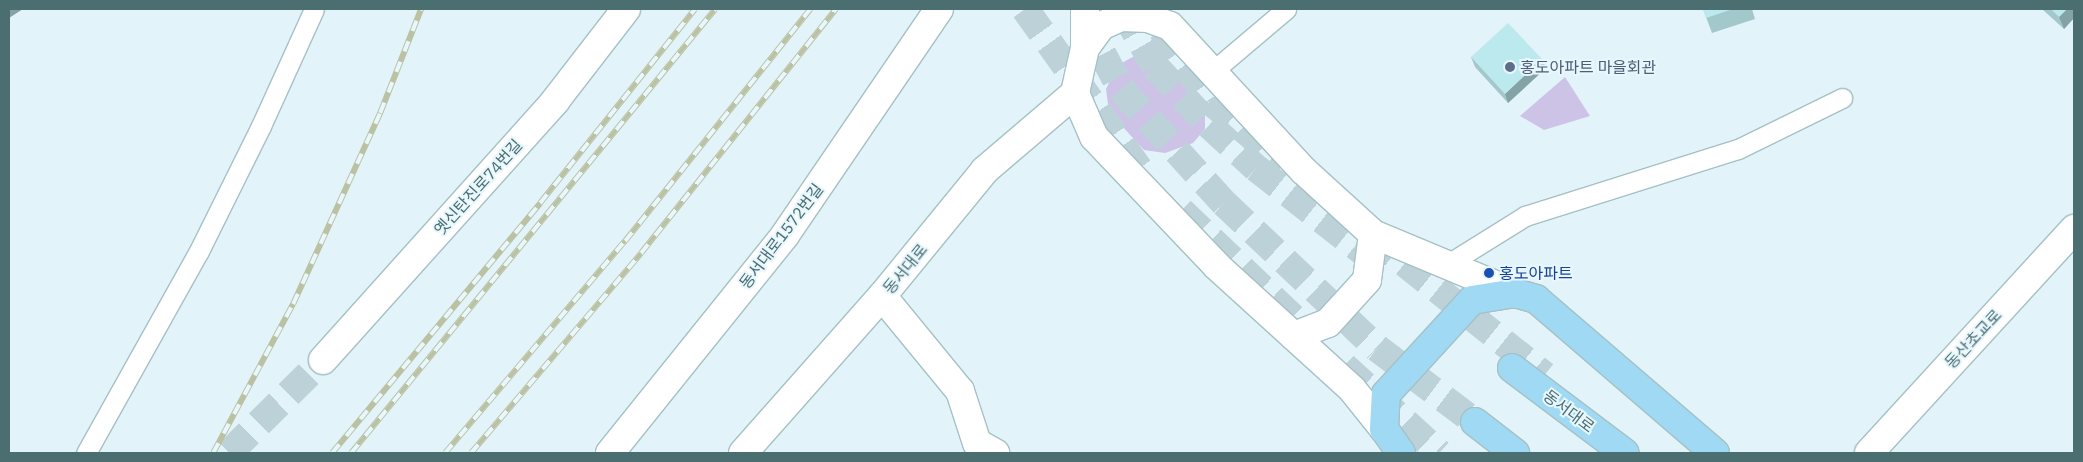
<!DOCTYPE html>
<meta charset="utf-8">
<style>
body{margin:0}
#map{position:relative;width:2083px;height:462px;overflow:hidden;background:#e3f3fa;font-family:"IBM Plex Sans","Noto Sans KR",sans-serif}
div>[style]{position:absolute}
.green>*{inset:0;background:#cdc3e6}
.minor-tunnel>*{height:28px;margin-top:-14px;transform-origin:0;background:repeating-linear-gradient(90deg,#bdd2d8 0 28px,transparent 0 42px)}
.primary-tunnel>*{height:28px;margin-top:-14px;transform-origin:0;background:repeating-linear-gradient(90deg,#bdd2d8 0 28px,transparent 0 42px)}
.roads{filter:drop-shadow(1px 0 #a5c1c5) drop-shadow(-1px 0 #a5c1c5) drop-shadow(0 1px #a5c1c5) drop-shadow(0 -1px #a5c1c5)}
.service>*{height:19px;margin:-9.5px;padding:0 9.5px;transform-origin:9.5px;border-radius:9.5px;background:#fff}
.minor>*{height:28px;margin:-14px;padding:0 14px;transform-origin:14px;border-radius:14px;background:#fff}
.primary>*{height:28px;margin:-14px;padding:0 14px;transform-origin:14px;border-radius:14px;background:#9fd9f4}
.rail>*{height:5.5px;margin-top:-2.75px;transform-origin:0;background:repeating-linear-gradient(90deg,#e8f7fd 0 11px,#bbc2a3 0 22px);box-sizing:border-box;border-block:1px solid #bbc2a3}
.wall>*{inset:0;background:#a2c8cc}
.shaded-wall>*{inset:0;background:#84a3a6}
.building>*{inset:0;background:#bce9ed}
.dots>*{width:14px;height:14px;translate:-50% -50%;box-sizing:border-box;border:2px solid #e8f7fd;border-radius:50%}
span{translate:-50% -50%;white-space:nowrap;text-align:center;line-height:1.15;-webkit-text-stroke:4px #e8f7fd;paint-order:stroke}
.service-label{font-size:16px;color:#4e5e75}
.left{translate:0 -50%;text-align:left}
.street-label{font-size:16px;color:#4b6e70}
.transit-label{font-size:16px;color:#164399}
.frame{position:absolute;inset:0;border:10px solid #4b6e70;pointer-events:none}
</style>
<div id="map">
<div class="green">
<div style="clip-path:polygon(1142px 52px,1155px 54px,1166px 61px,1200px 100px,1205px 112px,1205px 129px,1193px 143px,1165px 153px,1144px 150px,1109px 112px,1106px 89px,1118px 65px)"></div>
<div style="clip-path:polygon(1565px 77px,1590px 116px,1544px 130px,1520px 116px)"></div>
</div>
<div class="minor-tunnel">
<div style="left:229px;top:453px;width:132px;rotate:-44.7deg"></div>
</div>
<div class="primary-tunnel">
<div style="left:1025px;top:9px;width:205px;rotate:54.5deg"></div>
<div style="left:1122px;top:9px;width:66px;rotate:59.9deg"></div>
<div style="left:1155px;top:66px;width:80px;rotate:47.5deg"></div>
<div style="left:1209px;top:125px;width:64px;rotate:42.5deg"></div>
<div style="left:1256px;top:168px;width:164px;rotate:38.1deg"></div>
<div style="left:1083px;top:17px;width:81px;rotate:62.2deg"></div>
<div style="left:1121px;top:89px;width:154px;rotate:47.9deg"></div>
<div style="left:1224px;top:203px;width:211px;rotate:43.5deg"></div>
<div style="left:1377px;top:348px;width:123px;rotate:37.1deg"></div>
<div style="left:1162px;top:30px;width:86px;rotate:55.9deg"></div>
<div style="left:1210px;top:101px;width:97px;rotate:40deg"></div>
<div style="left:1181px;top:211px;width:170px;rotate:43.6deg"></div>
<div style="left:1372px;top:237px;width:221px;rotate:38.7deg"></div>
<div style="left:1344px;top:366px;width:129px;rotate:42.5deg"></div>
</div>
<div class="roads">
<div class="service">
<div style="left:1213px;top:71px;width:96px;rotate:-40.3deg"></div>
<div style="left:1448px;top:264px;width:91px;rotate:-31.9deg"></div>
<div style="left:1525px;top:216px;width:223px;rotate:-17.5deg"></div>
<div style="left:1738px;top:149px;width:116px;rotate:-26.1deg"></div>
<div style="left:86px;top:453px;width:231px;rotate:-60.8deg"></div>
<div style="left:199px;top:251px;width:140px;rotate:-63.6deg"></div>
<div style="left:261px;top:126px;width:128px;rotate:-65.6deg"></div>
</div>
<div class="minor">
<div style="left:1085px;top:48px;width:39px;rotate:-90deg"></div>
<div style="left:882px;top:296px;width:123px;rotate:50.6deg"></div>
<div style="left:960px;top:391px;width:55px;rotate:71.9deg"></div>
<div style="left:977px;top:443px;width:21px;rotate:29deg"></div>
<div style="left:1294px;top:336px;width:36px;rotate:-21deg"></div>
<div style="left:1328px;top:323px;width:58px;rotate:-47.8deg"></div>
<div style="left:1367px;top:280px;width:46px;rotate:-82.6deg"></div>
<div style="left:323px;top:360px;width:348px;rotate:-48.1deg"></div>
<div style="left:555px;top:101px;width:116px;rotate:-52.3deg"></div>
<div style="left:1384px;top:429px;width:51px;rotate:-128.7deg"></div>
<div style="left:1352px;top:389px;width:183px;rotate:-137.7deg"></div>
<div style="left:1217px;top:266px;width:178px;rotate:-133.6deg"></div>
<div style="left:1094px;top:137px;width:48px;rotate:-113.4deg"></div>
<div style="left:1075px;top:93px;width:46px;rotate:-77.5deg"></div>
<div style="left:1085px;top:48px;width:27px;rotate:-54deg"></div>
<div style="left:1101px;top:26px;width:22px;rotate:-24deg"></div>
<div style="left:1121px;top:17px;width:27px;rotate:2deg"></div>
<div style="left:1148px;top:18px;width:23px;rotate:20deg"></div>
<div style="left:1170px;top:26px;width:197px;rotate:47.3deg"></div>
<div style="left:1304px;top:171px;width:93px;rotate:42.4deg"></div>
<div style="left:1373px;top:234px;width:154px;rotate:22.6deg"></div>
<div style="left:610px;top:453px;width:280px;rotate:-51.2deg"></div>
<div style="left:785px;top:235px;width:273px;rotate:-55.7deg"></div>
<div style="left:743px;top:453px;width:210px;rotate:-48.5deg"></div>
<div style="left:882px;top:296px;width:163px;rotate:-50.7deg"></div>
<div style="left:985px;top:170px;width:118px;rotate:-40.5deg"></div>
<div style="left:1869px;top:453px;width:304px;rotate:-47.5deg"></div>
</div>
<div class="primary">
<div style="left:1512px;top:368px;width:141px;rotate:37deg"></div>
<div style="left:1475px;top:422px;width:51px;rotate:37.8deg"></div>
<div style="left:1401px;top:453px;width:29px;rotate:-125deg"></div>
<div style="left:1384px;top:429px;width:35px;rotate:-87deg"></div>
<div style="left:1386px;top:394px;width:127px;rotate:-47.5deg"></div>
<div style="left:1472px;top:300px;width:44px;rotate:-9.2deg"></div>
<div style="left:1515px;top:293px;width:22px;rotate:16deg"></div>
<div style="left:1536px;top:299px;width:236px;rotate:40.7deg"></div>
</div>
</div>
<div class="rail">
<div style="left:213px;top:453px;width:169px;rotate:-61.8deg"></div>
<div style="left:293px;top:304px;width:210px;rotate:-65.5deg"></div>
<div style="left:380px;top:113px;width:112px;rotate:-68.5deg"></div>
<div style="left:332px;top:453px;width:325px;rotate:-50.2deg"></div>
<div style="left:540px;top:203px;width:248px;rotate:-51.4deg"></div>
<div style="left:351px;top:453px;width:574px;rotate:-50.65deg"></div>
<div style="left:445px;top:453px;width:278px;rotate:-49.7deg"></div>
<div style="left:625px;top:241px;width:297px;rotate:-51.4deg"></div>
<div style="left:471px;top:453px;width:262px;rotate:-49.6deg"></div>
<div style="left:641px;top:253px;width:312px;rotate:-51.4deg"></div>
</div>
<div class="wall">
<div style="clip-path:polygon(1703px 9px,1752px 9px,1755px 19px,1712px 33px)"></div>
<div style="clip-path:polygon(2042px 9px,2074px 9px,2074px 18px,2064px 29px)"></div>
<div style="clip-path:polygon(1471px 57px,1542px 59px,1546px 68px,1508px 103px,1475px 67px)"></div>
</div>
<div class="shaded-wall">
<div style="clip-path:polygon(9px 9px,23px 9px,9px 18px)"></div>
<div style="clip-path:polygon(2067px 9px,2074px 9px,2074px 18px,2064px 29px,2059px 17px)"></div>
<div style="clip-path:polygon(1542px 59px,1546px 68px,1508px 103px,1505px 94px)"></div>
</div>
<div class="building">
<div style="clip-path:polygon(1703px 9px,1733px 9px,1706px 18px)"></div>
<div style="clip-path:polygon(2051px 9px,2067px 9px,2059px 17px)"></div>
<div style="clip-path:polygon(1508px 23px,1542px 59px,1505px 94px,1471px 57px)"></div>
</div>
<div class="dots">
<div style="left:1510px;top:67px;background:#5c6f8a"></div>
<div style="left:1489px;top:273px;background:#1a4fb4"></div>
</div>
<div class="service-label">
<span class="left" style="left:1520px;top:67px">홍도아파트 마을회관</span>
</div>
<div class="street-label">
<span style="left:478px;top:187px;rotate:-48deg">옛신탄진로74번길</span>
<span style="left:781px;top:236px;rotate:-53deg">동서대로1572번길</span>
<span style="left:905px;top:269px;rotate:-51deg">동서대로</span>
<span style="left:1973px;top:339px;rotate:-47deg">동산초교로</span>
<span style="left:1569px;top:411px;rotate:37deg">동서대로</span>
</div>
<div class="transit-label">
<span class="left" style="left:1499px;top:273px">홍도아파트</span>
</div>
<div class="frame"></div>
</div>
